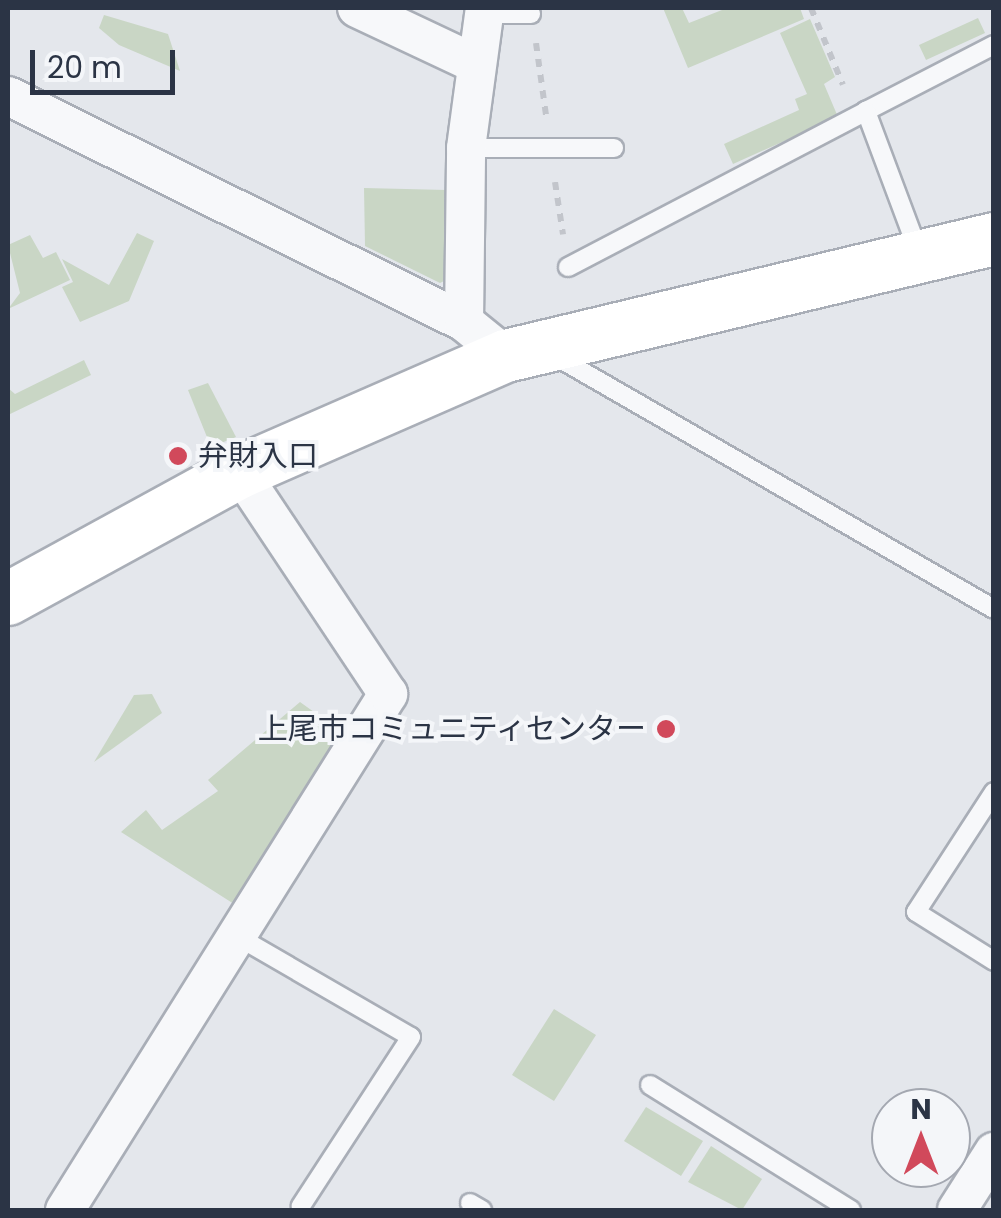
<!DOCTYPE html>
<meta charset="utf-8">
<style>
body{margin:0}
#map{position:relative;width:1001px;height:1218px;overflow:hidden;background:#e4e7ec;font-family:Poppins,"Noto Sans JP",sans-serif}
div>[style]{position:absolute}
.green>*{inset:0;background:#c9d6c5}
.path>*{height:6px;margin-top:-3px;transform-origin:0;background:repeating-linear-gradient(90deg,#c2c5cb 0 8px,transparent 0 16px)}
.roads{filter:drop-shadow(2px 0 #a9aeb7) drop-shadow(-2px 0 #a9aeb7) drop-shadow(0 2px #a9aeb7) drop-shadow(0 -2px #a9aeb7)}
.lane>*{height:18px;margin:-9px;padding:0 9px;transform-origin:9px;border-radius:9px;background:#f7f8fa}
.street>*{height:38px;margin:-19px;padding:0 19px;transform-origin:19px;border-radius:19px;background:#f7f8fa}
.secondary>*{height:52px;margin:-26px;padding:0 26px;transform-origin:26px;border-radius:26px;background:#fff}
.dots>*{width:28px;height:28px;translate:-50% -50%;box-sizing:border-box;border:5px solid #f4f6f9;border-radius:50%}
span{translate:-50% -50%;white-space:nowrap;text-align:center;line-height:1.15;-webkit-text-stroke:8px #f4f6f9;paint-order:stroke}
.poi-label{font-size:30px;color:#2b3445}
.left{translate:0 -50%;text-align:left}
.right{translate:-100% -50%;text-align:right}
.frame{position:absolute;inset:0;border:10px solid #2b3445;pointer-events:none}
.north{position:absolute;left:871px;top:1088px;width:100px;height:100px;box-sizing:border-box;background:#f4f6f9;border:2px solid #a4a8b1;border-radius:50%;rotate:0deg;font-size:28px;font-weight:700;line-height:40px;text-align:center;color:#2b3445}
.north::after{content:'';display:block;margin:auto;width:35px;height:45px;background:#d1495b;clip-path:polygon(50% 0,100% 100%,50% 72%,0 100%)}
.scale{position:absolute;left:30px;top:50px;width:145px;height:45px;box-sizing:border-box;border:5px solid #2b3445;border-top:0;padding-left:12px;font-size:30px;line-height:35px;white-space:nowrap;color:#2b3445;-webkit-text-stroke:8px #f4f6f9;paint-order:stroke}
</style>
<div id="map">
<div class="green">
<div style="clip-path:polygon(663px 8px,682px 8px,689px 23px,727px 8px,800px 8px,804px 19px,688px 68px)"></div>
<div style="clip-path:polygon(104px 15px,168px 34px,180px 71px,119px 45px,99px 28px)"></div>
<div style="clip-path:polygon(978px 18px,985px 33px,926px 60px,919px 45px)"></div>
<div style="clip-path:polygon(810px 19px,835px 77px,824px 84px,838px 117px,733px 164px,724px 144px,799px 110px,795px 99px,807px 94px,780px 33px)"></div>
<div style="clip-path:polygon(364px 188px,447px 190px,450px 278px,440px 283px,365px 246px)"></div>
<div style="clip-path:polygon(137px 233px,154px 241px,129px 301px,80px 322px,62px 287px,73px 282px,62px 259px,109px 285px)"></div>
<div style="clip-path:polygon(30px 235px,43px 258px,56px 252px,70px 280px,8px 309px,20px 293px,8px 245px)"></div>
<div style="clip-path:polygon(84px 360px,91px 375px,8px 415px,8px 388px,15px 394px)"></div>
<div style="clip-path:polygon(208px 383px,236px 437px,211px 447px,188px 390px)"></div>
<div style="clip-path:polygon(152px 694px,162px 713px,94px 762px,134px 695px)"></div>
<div style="clip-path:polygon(300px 702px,342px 732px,234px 904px,121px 832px,146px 810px,162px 830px,218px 791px,208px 780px)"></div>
<div style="clip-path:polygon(554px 1009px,596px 1035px,554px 1101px,512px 1075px)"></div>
<div style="clip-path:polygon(646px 1107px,703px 1141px,681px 1176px,624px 1141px)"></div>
<div style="clip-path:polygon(711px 1146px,762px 1179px,742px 1210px,688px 1182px)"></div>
</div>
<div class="path">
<div style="left:811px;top:8px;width:83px;rotate:67.4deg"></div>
<div style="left:536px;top:43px;width:73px;rotate:82.1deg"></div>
<div style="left:555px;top:182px;width:53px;rotate:81.3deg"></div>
</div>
<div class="roads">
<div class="lane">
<div style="left:483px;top:14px;width:48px"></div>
<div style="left:466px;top:148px;width:148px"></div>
<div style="left:919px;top:253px;width:152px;rotate:-110.5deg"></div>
<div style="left:866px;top:111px;width:144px;rotate:-27.3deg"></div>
<div style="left:568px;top:267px;width:336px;rotate:-27.6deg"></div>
<div style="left:557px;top:357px;width:504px;rotate:29.97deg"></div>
<div style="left:994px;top:792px;width:143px;rotate:123deg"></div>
<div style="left:916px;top:912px;width:92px;rotate:32.1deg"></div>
<div style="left:235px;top:935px;width:203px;rotate:30.1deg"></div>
<div style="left:411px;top:1037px;width:202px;rotate:123.1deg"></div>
<div style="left:650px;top:1085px;width:237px;rotate:31.9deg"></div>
<div style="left:470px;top:1203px;width:14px;rotate:30deg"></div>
</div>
<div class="street">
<div style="left:357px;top:8px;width:127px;rotate:25.2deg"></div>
<div style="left:8px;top:96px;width:509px;rotate:26.36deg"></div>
<div style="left:464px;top:322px;width:54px;rotate:39deg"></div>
<div style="left:464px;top:322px;width:174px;rotate:-89.3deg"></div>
<div style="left:466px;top:148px;width:141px;rotate:-82.3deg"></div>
<div style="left:65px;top:1210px;width:609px;rotate:-57.95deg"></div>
<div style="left:388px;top:694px;width:267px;rotate:-123.7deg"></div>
<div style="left:957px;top:1210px;width:69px;rotate:-57.5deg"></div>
</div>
<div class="secondary">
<div style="left:8px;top:599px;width:264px;rotate:-28.7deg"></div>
<div style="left:240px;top:472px;width:290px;rotate:-23.6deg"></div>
<div style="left:506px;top:356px;width:502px;rotate:-13.48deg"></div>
</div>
</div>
<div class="dots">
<div style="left:178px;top:456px;background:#d1495b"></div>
<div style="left:666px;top:729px;background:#d1495b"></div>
</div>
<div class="poi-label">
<span class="left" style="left:198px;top:456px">弁財入口</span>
<span class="right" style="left:646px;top:729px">上尾市コミュニティセンター</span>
</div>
<div class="frame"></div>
<div class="north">N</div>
<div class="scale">20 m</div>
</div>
